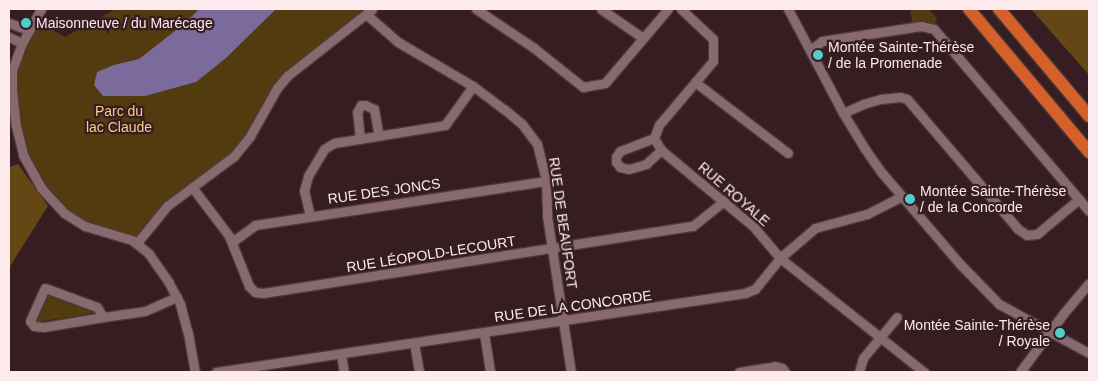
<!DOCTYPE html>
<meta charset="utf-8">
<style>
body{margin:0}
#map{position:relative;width:1098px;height:381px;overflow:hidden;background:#361d22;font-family:Helvetica,sans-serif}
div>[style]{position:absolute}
.green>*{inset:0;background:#533b10}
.forest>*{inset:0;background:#644714}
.water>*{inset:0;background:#7b6b9c}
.roads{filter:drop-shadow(1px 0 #4d393c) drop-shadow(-1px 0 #4d393c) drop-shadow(0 1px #4d393c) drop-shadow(0 -1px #4d393c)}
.minor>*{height:9px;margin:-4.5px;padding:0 4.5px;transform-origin:4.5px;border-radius:4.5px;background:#87696e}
.highway>*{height:12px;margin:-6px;padding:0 6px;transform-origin:6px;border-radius:6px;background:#d5602a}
.dots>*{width:14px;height:14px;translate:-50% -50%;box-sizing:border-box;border:2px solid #361d22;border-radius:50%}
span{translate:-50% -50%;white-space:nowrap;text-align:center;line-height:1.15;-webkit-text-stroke:4.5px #361d22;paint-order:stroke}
.poi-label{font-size:14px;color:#fceaec}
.left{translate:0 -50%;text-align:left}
.right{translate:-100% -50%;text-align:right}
.park-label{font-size:14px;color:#fccc83}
.street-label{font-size:14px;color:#fceaec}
.frame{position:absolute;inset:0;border:10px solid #fceaec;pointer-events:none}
</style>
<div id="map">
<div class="green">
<div style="clip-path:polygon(116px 9px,372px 9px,287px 76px,250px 136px,192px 187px,137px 243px,92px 229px,59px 208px,23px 155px,12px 79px,34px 19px,65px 37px)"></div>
<div style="clip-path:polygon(910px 9px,929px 9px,937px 19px,935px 24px,925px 21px,912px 22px)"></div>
<div style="clip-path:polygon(47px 293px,51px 293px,95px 313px,37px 322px,35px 319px)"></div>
</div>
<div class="forest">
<div style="clip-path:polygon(1031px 9px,1089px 9px,1089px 75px)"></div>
<div style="clip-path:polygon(18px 164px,48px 206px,9px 268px,9px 167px)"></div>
</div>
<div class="water">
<div style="clip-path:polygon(199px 9px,276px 9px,226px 58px,196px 82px,145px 96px,103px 96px,94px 85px,97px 72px,114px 65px,139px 59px,185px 23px)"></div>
</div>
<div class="roads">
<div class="minor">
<div style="left:41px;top:9px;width:39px;rotate:119deg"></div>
<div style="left:22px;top:43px;width:30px;rotate:110deg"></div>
<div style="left:12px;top:71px;width:19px;rotate:90deg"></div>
<div style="left:12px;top:90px;width:36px;rotate:84deg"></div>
<div style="left:16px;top:126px;width:30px;rotate:76deg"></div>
<div style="left:23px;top:155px;width:38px;rotate:61deg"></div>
<div style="left:41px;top:188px;width:34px;rotate:47deg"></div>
<div style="left:64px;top:213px;width:25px;rotate:32deg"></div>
<div style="left:85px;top:226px;width:49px;rotate:16.6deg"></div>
<div style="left:132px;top:240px;width:22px;rotate:39deg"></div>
<div style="left:149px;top:254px;width:35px;rotate:55deg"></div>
<div style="left:169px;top:283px;width:24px;rotate:62deg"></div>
<div style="left:180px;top:304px;width:30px;rotate:75deg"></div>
<div style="left:188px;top:333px;width:40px;rotate:80deg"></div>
<div style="left:476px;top:9px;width:70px;rotate:33.9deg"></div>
<div style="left:534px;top:48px;width:63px;rotate:38.5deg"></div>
<div style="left:583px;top:87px;width:22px;rotate:-10deg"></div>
<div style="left:605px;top:83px;width:97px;rotate:-49.6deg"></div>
<div style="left:601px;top:9px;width:51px;rotate:34.6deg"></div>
<div style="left:681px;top:9px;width:44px;rotate:43.2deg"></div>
<div style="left:713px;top:39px;width:22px;rotate:90deg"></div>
<div style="left:713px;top:61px;width:84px;rotate:130.2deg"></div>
<div style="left:659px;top:125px;width:14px;rotate:111deg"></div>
<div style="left:654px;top:138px;width:14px;rotate:60deg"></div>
<div style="left:661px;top:150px;width:119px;rotate:39.6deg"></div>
<div style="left:753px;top:226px;width:42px;rotate:49.8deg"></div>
<div style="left:780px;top:258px;width:184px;rotate:38.4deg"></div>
<div style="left:788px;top:9px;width:118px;rotate:62.1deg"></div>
<div style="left:843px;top:113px;width:42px;rotate:58.6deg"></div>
<div style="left:865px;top:149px;width:29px;rotate:55deg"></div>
<div style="left:882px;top:173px;width:120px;rotate:49.4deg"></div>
<div style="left:960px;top:264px;width:56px;rotate:45.7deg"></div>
<div style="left:999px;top:304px;width:102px;rotate:28.6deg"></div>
<div style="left:366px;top:14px;width:43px;rotate:41.2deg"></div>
<div style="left:398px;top:42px;width:87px;rotate:30.4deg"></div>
<div style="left:473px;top:86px;width:39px;rotate:37deg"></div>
<div style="left:504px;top:109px;width:23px;rotate:40deg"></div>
<div style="left:522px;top:124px;width:25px;rotate:53deg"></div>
<div style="left:537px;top:144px;width:38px;rotate:76deg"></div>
<div style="left:546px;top:181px;width:35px;rotate:88deg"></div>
<div style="left:547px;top:216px;width:158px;rotate:81.3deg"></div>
<div style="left:9px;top:23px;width:20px;rotate:20deg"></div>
<div style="left:9px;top:37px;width:14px;rotate:25deg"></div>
<div style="left:810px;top:50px;width:15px;rotate:-37deg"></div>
<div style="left:822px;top:41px;width:13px;rotate:-9deg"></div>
<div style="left:835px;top:39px;width:87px;rotate:-8.6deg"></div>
<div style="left:921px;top:26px;width:13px;rotate:13deg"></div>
<div style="left:934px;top:29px;width:239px;rotate:49.6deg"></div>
<div style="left:695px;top:82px;width:117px;rotate:37.4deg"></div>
<div style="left:843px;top:113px;width:22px;rotate:-24deg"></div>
<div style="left:863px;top:104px;width:19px;rotate:-16deg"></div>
<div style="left:881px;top:99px;width:19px;rotate:-6deg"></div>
<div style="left:900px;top:97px;width:7px;rotate:16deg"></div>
<div style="left:907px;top:99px;width:171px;rotate:49.5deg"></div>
<div style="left:1018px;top:229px;width:11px;rotate:34deg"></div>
<div style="left:1027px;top:235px;width:10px;rotate:-6deg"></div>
<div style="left:1037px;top:234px;width:55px;rotate:-39.8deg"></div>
<div style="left:654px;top:138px;width:36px;rotate:159deg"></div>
<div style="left:620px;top:151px;width:7px;rotate:124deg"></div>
<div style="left:616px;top:157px;width:5px;rotate:90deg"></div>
<div style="left:616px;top:162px;width:6px;rotate:51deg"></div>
<div style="left:620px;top:167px;width:9px;rotate:13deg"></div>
<div style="left:629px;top:169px;width:18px;rotate:-16deg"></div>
<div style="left:646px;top:164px;width:21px;rotate:-43deg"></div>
<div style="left:360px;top:139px;width:27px;rotate:-96deg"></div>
<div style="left:357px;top:112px;width:8px;rotate:-60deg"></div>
<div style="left:361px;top:105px;width:4px"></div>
<div style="left:365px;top:105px;width:10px;rotate:24deg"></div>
<div style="left:374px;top:109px;width:27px;rotate:80deg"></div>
<div style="left:192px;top:187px;width:61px;rotate:52.9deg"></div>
<div style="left:229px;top:236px;width:54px;rotate:68.2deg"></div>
<div style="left:249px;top:286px;width:8px;rotate:45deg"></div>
<div style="left:255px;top:292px;width:8px;rotate:7deg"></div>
<div style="left:263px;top:293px;width:435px;rotate:-8.9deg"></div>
<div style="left:693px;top:226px;width:40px;rotate:-39deg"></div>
<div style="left:310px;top:216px;width:26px;rotate:-103deg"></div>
<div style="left:304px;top:191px;width:16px;rotate:-75deg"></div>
<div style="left:308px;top:176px;width:31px;rotate:-59deg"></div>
<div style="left:324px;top:149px;width:12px;rotate:-31deg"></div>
<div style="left:334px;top:143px;width:112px;rotate:-9.2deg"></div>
<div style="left:445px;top:125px;width:48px;rotate:-54.3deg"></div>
<div style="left:232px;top:242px;width:29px;rotate:-36deg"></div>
<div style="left:255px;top:225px;width:294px;rotate:-8.6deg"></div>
<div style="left:137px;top:243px;width:48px;rotate:-51deg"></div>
<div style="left:167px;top:206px;width:84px;rotate:-36.7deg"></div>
<div style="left:234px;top:156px;width:26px;rotate:-51deg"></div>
<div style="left:250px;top:136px;width:55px;rotate:-60.6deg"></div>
<div style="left:277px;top:88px;width:16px;rotate:-50deg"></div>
<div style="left:287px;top:76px;width:108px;rotate:-38.2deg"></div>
<div style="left:103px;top:317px;width:60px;rotate:170.4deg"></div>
<div style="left:44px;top:327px;width:10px;rotate:-174deg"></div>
<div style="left:34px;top:326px;width:6px;rotate:-129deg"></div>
<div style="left:30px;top:321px;width:36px;rotate:-66deg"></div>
<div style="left:45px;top:288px;width:55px;rotate:20.1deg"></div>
<div style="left:97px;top:307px;width:12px;rotate:59deg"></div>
<div style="left:103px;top:317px;width:42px;rotate:-8.1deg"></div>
<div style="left:145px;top:311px;width:35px;rotate:-24deg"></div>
<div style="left:484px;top:333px;width:39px;rotate:81deg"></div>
<div style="left:414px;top:343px;width:29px;rotate:80deg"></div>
<div style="left:341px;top:354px;width:18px;rotate:81deg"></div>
<div style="left:216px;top:372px;width:535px;rotate:-8.49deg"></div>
<div style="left:745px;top:293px;width:11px;rotate:-22deg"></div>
<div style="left:755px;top:289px;width:40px;rotate:-51deg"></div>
<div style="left:780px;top:258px;width:46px;rotate:-40.6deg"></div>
<div style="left:815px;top:228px;width:54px;rotate:-15.1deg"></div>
<div style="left:867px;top:214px;width:39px;rotate:-27deg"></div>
<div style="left:739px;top:372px;width:36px;rotate:-9deg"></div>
<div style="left:775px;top:366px;width:7px;rotate:16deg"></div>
<div style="left:782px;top:368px;width:5px;rotate:53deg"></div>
<div style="left:859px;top:372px;width:15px;rotate:-74deg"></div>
<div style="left:863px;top:358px;width:53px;rotate:-50.3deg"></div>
<div style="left:1020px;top:372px;width:72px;rotate:-53.4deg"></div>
<div style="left:1063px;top:314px;width:40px;rotate:-50deg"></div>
</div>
<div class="highway">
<div style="left:969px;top:9px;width:187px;rotate:50deg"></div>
<div style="left:999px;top:9px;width:140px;rotate:49.9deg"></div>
</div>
</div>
<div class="dots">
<div style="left:26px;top:23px;background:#52cdcc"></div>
<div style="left:818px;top:55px;background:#52cdcc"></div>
<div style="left:910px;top:199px;background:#52cdcc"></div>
<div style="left:1060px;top:333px;background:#52cdcc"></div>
</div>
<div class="poi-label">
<span class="left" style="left:36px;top:23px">Maisonneuve / du Marécage</span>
<span class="left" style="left:828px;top:55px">Montée Sainte-Thérèse<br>/ de la Promenade</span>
<span class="left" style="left:920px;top:199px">Montée Sainte-Thérèse<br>/ de la Concorde</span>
<span class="right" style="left:1050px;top:333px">Montée Sainte-Thérèse<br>/ Royale</span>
</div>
<div class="park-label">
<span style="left:119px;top:119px">Parc du<br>lac Claude</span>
</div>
<div class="street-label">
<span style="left:384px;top:191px;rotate:-8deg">RUE DES JONCS</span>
<span style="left:734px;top:194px;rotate:41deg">RUE ROYALE</span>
<span style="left:563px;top:223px;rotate:82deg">RUE DE BEAUFORT</span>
<span style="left:431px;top:254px;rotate:-9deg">RUE LÉOPOLD-LECOURT</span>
<span style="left:573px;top:306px;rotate:-8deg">RUE DE LA CONCORDE</span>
</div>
<div class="frame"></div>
</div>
